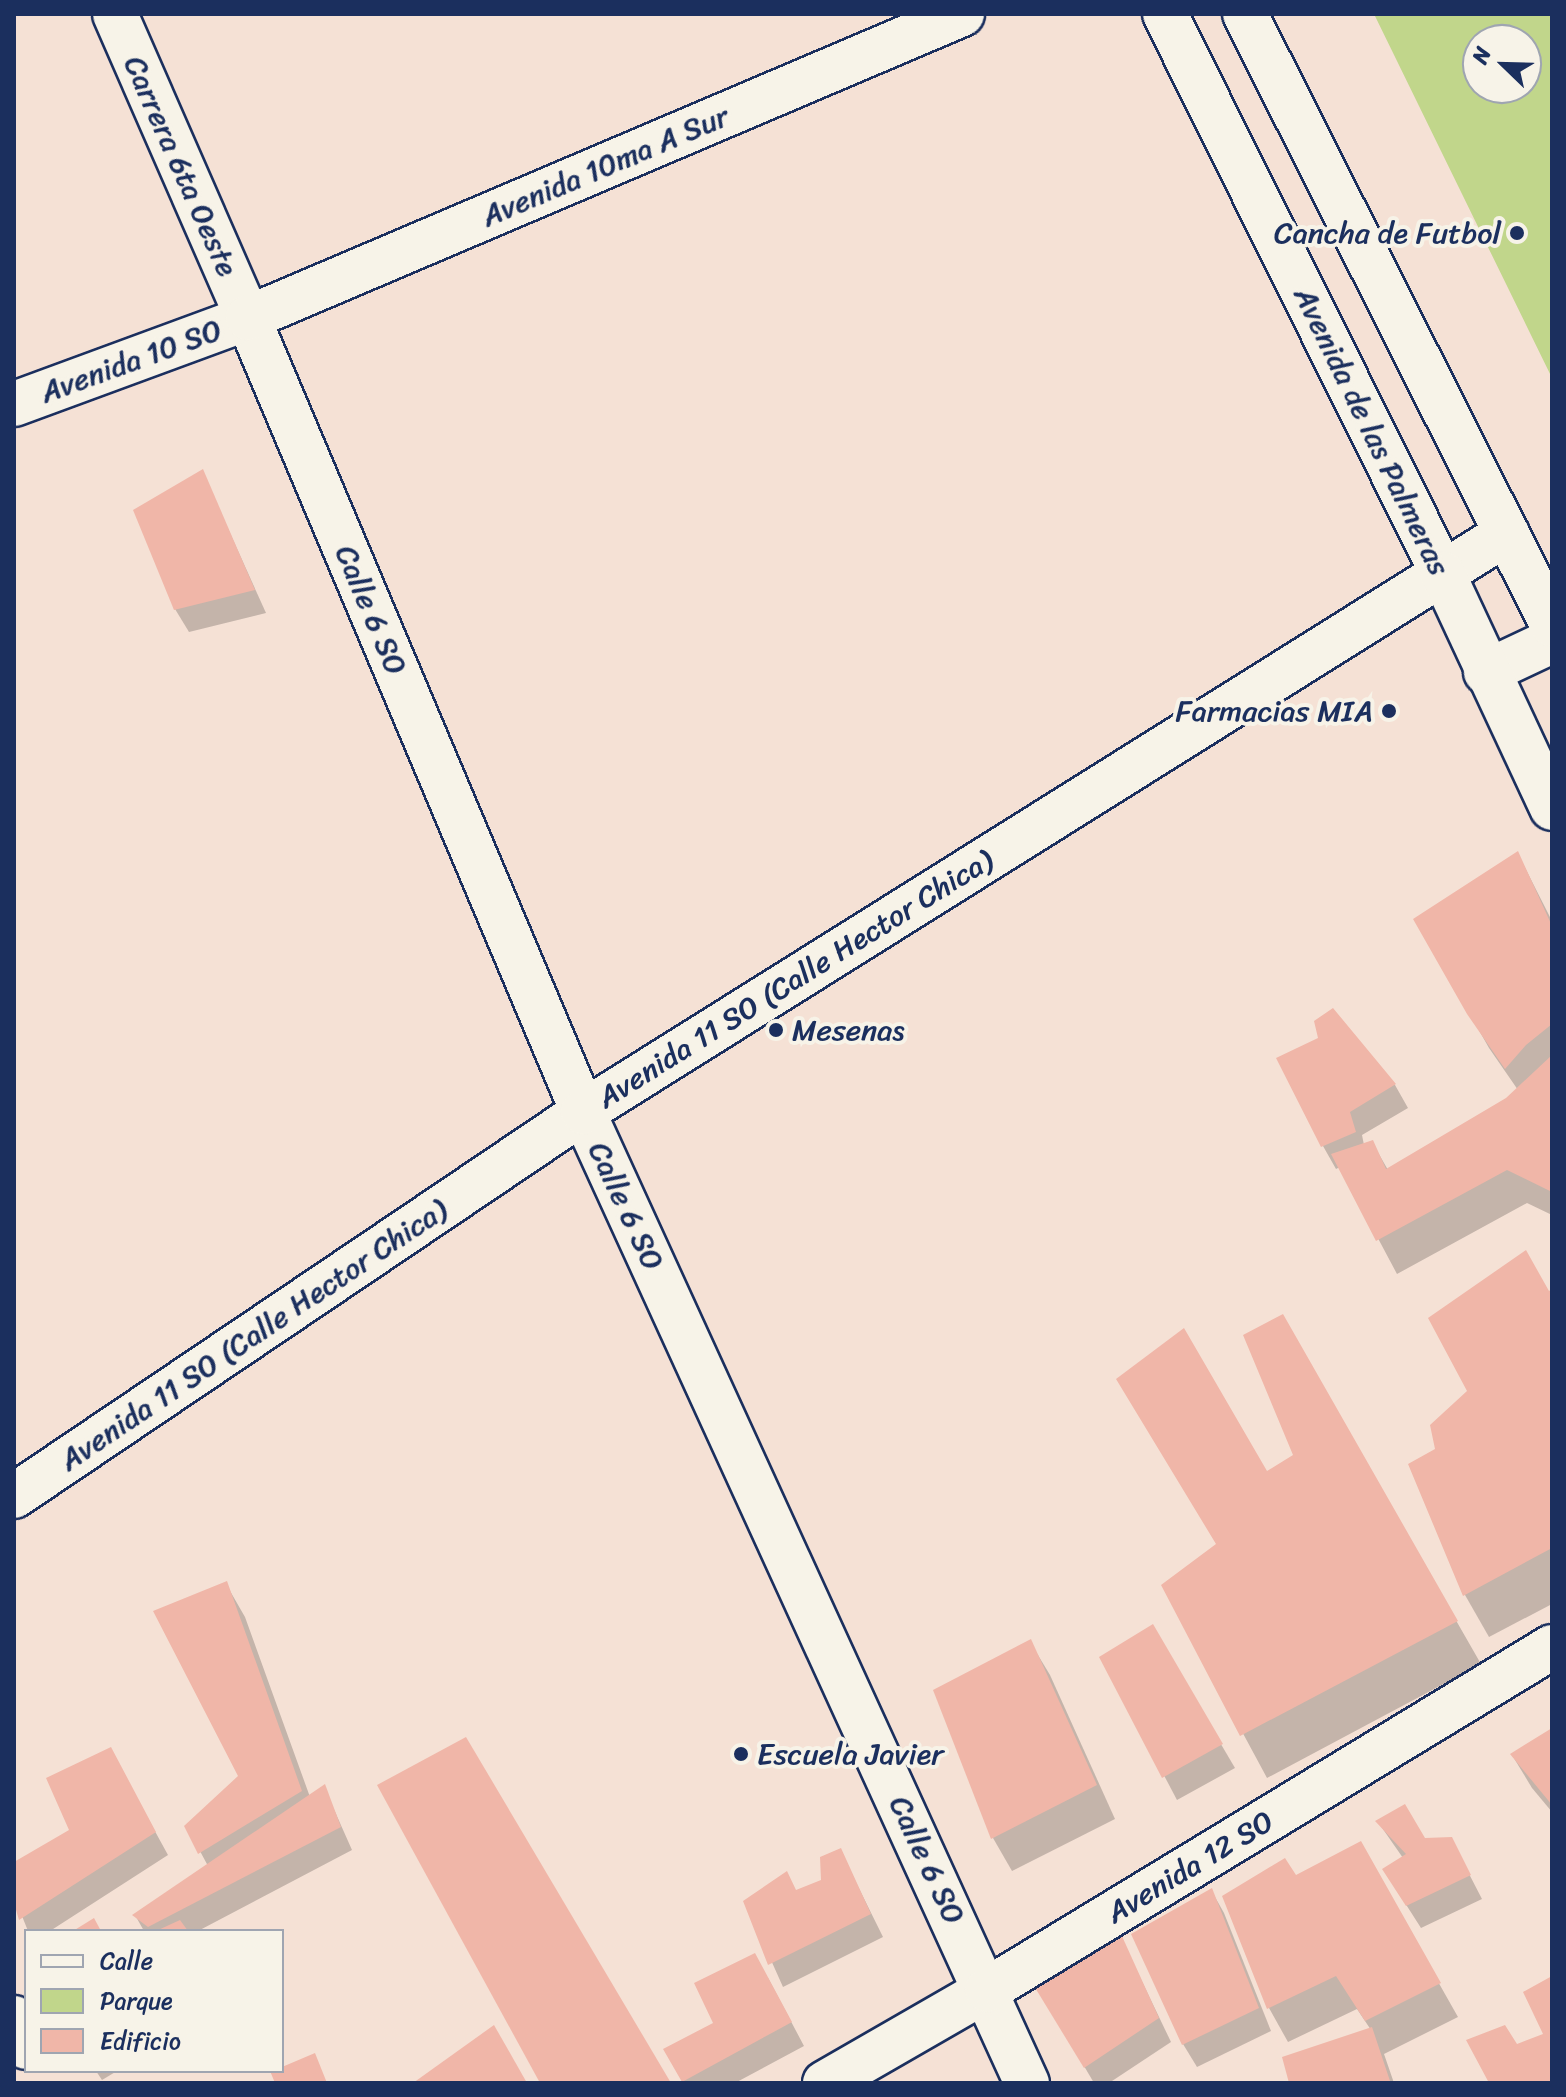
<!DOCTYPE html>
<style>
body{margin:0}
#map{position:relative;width:1566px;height:2097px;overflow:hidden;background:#f5e1d5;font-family:Sriracha,sans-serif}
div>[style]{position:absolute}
.green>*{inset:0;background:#c1d68b}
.shadow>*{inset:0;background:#0003}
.building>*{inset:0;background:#f0b6a8}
.roads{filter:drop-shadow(2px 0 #1b2f5e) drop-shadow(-2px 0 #1b2f5e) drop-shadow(0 2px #1b2f5e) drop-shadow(0 -2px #1b2f5e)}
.minor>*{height:44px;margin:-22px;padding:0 22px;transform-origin:22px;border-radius:22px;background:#f7f3e8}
.tertiary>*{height:44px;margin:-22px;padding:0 22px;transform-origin:22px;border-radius:22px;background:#f7f3e8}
.dots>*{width:22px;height:22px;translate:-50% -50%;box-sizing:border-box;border:4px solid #f7f3e8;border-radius:50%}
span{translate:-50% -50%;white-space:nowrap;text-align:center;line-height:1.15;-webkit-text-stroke:8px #f7f3e8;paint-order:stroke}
.street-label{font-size:30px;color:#1b2f5e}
.poi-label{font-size:30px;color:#1b2f5e}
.right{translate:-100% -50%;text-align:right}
.left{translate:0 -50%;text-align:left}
.frame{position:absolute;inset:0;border:16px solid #1b2f5e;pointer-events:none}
.legend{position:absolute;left:24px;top:1929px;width:260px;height:144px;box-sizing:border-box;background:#f7f3e8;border:2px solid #9fa5b1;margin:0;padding:10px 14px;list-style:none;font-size:24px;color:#1b2f5e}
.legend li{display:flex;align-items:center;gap:16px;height:40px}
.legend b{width:40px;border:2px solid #9fa5b1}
.north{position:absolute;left:1462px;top:24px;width:80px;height:80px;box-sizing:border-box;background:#f7f3e8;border:2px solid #9fa5b1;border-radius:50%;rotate:293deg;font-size:22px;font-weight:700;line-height:32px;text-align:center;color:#1b2f5e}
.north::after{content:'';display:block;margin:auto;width:28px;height:36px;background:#1b2f5e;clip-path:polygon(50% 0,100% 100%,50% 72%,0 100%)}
</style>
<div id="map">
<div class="green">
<div style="clip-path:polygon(evenodd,1374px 14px,1552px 14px,1552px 378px,1374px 14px,1478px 40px,1526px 40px,1526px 88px,1478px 88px,1478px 40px)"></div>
</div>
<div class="shadow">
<div style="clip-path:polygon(202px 471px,266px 613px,189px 632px,175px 609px)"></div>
<div style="clip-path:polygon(1518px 854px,1552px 921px,1552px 1215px,1527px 1203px,1397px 1274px,1340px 1167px,1336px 1169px,1323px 1146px,1279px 1059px,1321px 1039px,1333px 1010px,1395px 1085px,1408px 1108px,1362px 1135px,1364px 1145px,1372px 1142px,1388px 1170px,1508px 1099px,1518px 1090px,1489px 1048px,1416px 919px)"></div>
<div style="clip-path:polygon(1552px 1292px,1552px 1604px,1489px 1637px,1465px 1595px,1437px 1450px)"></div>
<div style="clip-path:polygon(1282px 1317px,1481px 1664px,1267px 1778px,1163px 1585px,1217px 1545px,1266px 1473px,1295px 1456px)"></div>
<div style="clip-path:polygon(226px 1584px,245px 1617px,310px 1797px,324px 1787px,352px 1850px,198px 1931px,144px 1931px,135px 1915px,208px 1866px,187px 1827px,240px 1776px)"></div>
<div style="clip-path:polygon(1152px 1627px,1235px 1768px,1177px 1800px,1102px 1658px)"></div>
<div style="clip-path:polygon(1030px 1642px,1050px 1675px,1115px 1819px,1012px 1871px,993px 1838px)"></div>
<div style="clip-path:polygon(1552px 1730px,1552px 1812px,1532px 1788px,1512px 1755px)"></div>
<div style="clip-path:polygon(123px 1773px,168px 1855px,50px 1931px,28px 1931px,14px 1896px,14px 1864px,72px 1830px)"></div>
<div style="clip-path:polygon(1378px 1822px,1424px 1840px,1451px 1839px,1482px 1899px,1421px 1928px,1398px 1892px,1403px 1858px)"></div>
<div style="clip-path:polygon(1360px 1844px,1458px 2017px,1384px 2054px,1394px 2083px,1291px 2083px,1284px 2058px,1371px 2030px,1357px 2009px,1288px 2042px,1269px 2008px,1224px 1897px,1295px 1878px)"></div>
<div style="clip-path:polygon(840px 1850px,883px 1937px,783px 1987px,745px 1902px,796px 1892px,823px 1881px)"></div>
<div style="clip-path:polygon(1211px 1890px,1224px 1913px,1271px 2031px,1197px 2067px,1183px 2044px)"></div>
<div style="clip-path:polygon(1111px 1917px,1171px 2042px,1109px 2083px,1094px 2083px,1034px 1981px)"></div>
<div style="clip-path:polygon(768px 1978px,804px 2046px,735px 2083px,685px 2083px,665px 2049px,715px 2024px)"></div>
<div style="clip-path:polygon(96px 2071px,117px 2071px,102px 2080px)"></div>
</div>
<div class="building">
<div style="clip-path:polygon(203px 469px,255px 590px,174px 610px,133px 510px)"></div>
<div style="clip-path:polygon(1518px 851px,1552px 926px,1552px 1024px,1526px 1045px,1505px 1069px,1467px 1014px,1413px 919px)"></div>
<div style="clip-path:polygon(1333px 1008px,1396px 1084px,1350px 1112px,1356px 1132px,1321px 1147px,1276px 1058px,1318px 1038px,1314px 1021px)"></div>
<div style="clip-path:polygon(1552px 1055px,1552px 1192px,1507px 1170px,1376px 1241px,1331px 1154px,1373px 1140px,1386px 1169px,1506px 1098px)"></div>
<div style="clip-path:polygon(1526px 1250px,1549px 1291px,1552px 1289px,1552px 1548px,1463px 1596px,1408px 1464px,1435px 1449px,1430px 1425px,1467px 1391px,1428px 1318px)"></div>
<div style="clip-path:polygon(1283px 1314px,1458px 1621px,1240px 1736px,1161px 1585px,1216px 1544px,1116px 1379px,1184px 1328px,1267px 1471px,1293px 1455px,1243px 1335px)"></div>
<div style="clip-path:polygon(227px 1581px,302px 1791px,198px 1854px,184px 1826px,238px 1776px,153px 1611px)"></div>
<div style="clip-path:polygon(1153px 1624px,1223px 1744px,1162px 1778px,1099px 1657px)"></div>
<div style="clip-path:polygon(1031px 1639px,1097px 1785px,991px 1839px,933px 1690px)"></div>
<div style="clip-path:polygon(1552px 1728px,1552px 1805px,1510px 1754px)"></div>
<div style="clip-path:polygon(466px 1737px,671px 2083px,540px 2083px,377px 1785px)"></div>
<div style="clip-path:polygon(111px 1747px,156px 1832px,19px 1920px,14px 1903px,14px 1862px,69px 1830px,46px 1778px)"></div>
<div style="clip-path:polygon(325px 1784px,341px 1827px,148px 1927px,132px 1915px)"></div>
<div style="clip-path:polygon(1405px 1804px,1425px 1838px,1452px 1837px,1471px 1875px,1406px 1906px,1382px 1869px,1406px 1854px,1375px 1821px)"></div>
<div style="clip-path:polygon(1361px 1841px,1441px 1983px,1365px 2021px,1336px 1976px,1267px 2009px,1222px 1896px,1285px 1858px,1296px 1875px)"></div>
<div style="clip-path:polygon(841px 1848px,871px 1914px,768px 1965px,743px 1901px,787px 1871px,796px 1890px,821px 1880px,820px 1857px)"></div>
<div style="clip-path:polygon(1212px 1888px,1259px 2008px,1182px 2045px,1131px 1934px)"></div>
<div style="clip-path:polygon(1112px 1914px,1159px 2018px,1084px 2068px,1031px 1981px)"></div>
<div style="clip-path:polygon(94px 1918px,101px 1931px,73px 1931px)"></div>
<div style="clip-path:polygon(180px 1920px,188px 1931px,156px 1931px)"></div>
<div style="clip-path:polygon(755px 1953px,792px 2022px,682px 2082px,663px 2049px,713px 2023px,694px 1983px)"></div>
<div style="clip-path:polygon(1552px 1976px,1552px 2083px,1489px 2083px,1466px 2040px,1505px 2025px,1517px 2044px,1543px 2034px,1523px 1992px)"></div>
<div style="clip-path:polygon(494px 2025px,527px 2083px,413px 2083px)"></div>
<div style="clip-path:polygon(1372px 2027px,1390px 2081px,1289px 2083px,1282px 2057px)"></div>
<div style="clip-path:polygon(315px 2053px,327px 2083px,275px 2083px,270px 2071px,282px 2071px,282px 2067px)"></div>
</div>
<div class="roads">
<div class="minor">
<div style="left:115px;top:14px;width:332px;rotate:66.4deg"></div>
<div style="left:248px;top:318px;width:862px;rotate:67.12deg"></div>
<div style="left:583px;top:1112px;width:1068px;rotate:65.43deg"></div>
<div style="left:14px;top:404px;width:249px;rotate:-20.2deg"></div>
<div style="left:248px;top:318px;width:776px;rotate:-23.06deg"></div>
<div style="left:1486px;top:672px;width:73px;rotate:-25.2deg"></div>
<div style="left:14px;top:1496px;width:686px;rotate:-34.01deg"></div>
<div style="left:583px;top:1112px;width:1090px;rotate:-32.07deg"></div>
<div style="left:14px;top:2018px;width:31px;rotate:68deg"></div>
<div style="left:825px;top:2083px;width:187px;rotate:-29.9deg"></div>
<div style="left:987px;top:1990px;width:661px;rotate:-31.26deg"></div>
</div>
<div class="tertiary">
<div style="left:1165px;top:14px;width:625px;rotate:63.6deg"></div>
<div style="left:1443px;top:574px;width:258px;rotate:65deg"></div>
<div style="left:1245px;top:14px;width:683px;rotate:63.28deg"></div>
</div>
</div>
<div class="dots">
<div style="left:1517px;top:233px;background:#1b2f5e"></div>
<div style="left:1389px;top:711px;background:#1b2f5e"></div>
<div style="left:776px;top:1030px;background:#1b2f5e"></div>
<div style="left:741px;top:1754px;background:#1b2f5e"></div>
</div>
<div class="street-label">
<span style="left:181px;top:166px;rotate:66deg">Carrera 6ta Oeste</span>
<span style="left:605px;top:166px;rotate:-23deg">Avenida 10ma A Sur</span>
<span style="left:131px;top:361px;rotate:-20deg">Avenida 10 SO</span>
<span style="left:1372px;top:431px;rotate:64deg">Avenida de las Palmeras</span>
<span style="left:371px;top:610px;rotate:67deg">Calle 6 SO</span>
<span style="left:795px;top:979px;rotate:-32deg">Avenida 11 SO (Calle Hector Chica)</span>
<span style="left:626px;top:1206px;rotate:65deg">Calle 6 SO</span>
<span style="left:253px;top:1335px;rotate:-34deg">Avenida 11 SO (Calle Hector Chica)</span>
<span style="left:927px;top:1860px;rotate:65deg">Calle 6 SO</span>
<span style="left:1190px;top:1867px;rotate:-31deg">Avenida 12 SO</span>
</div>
<div class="poi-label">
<span class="right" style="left:1501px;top:233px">Cancha de Futbol</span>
<span class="right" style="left:1373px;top:711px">Farmacias MIA</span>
<span class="left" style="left:792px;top:1030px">Mesenas</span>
<span class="left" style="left:757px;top:1754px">Escuela Javier</span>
</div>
<div class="frame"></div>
<ul class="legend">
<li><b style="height:10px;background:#f7f3e8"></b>Calle</li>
<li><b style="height:22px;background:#c1d68b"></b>Parque</li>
<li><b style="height:22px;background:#f0b6a8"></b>Edificio</li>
</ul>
<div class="north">N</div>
</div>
